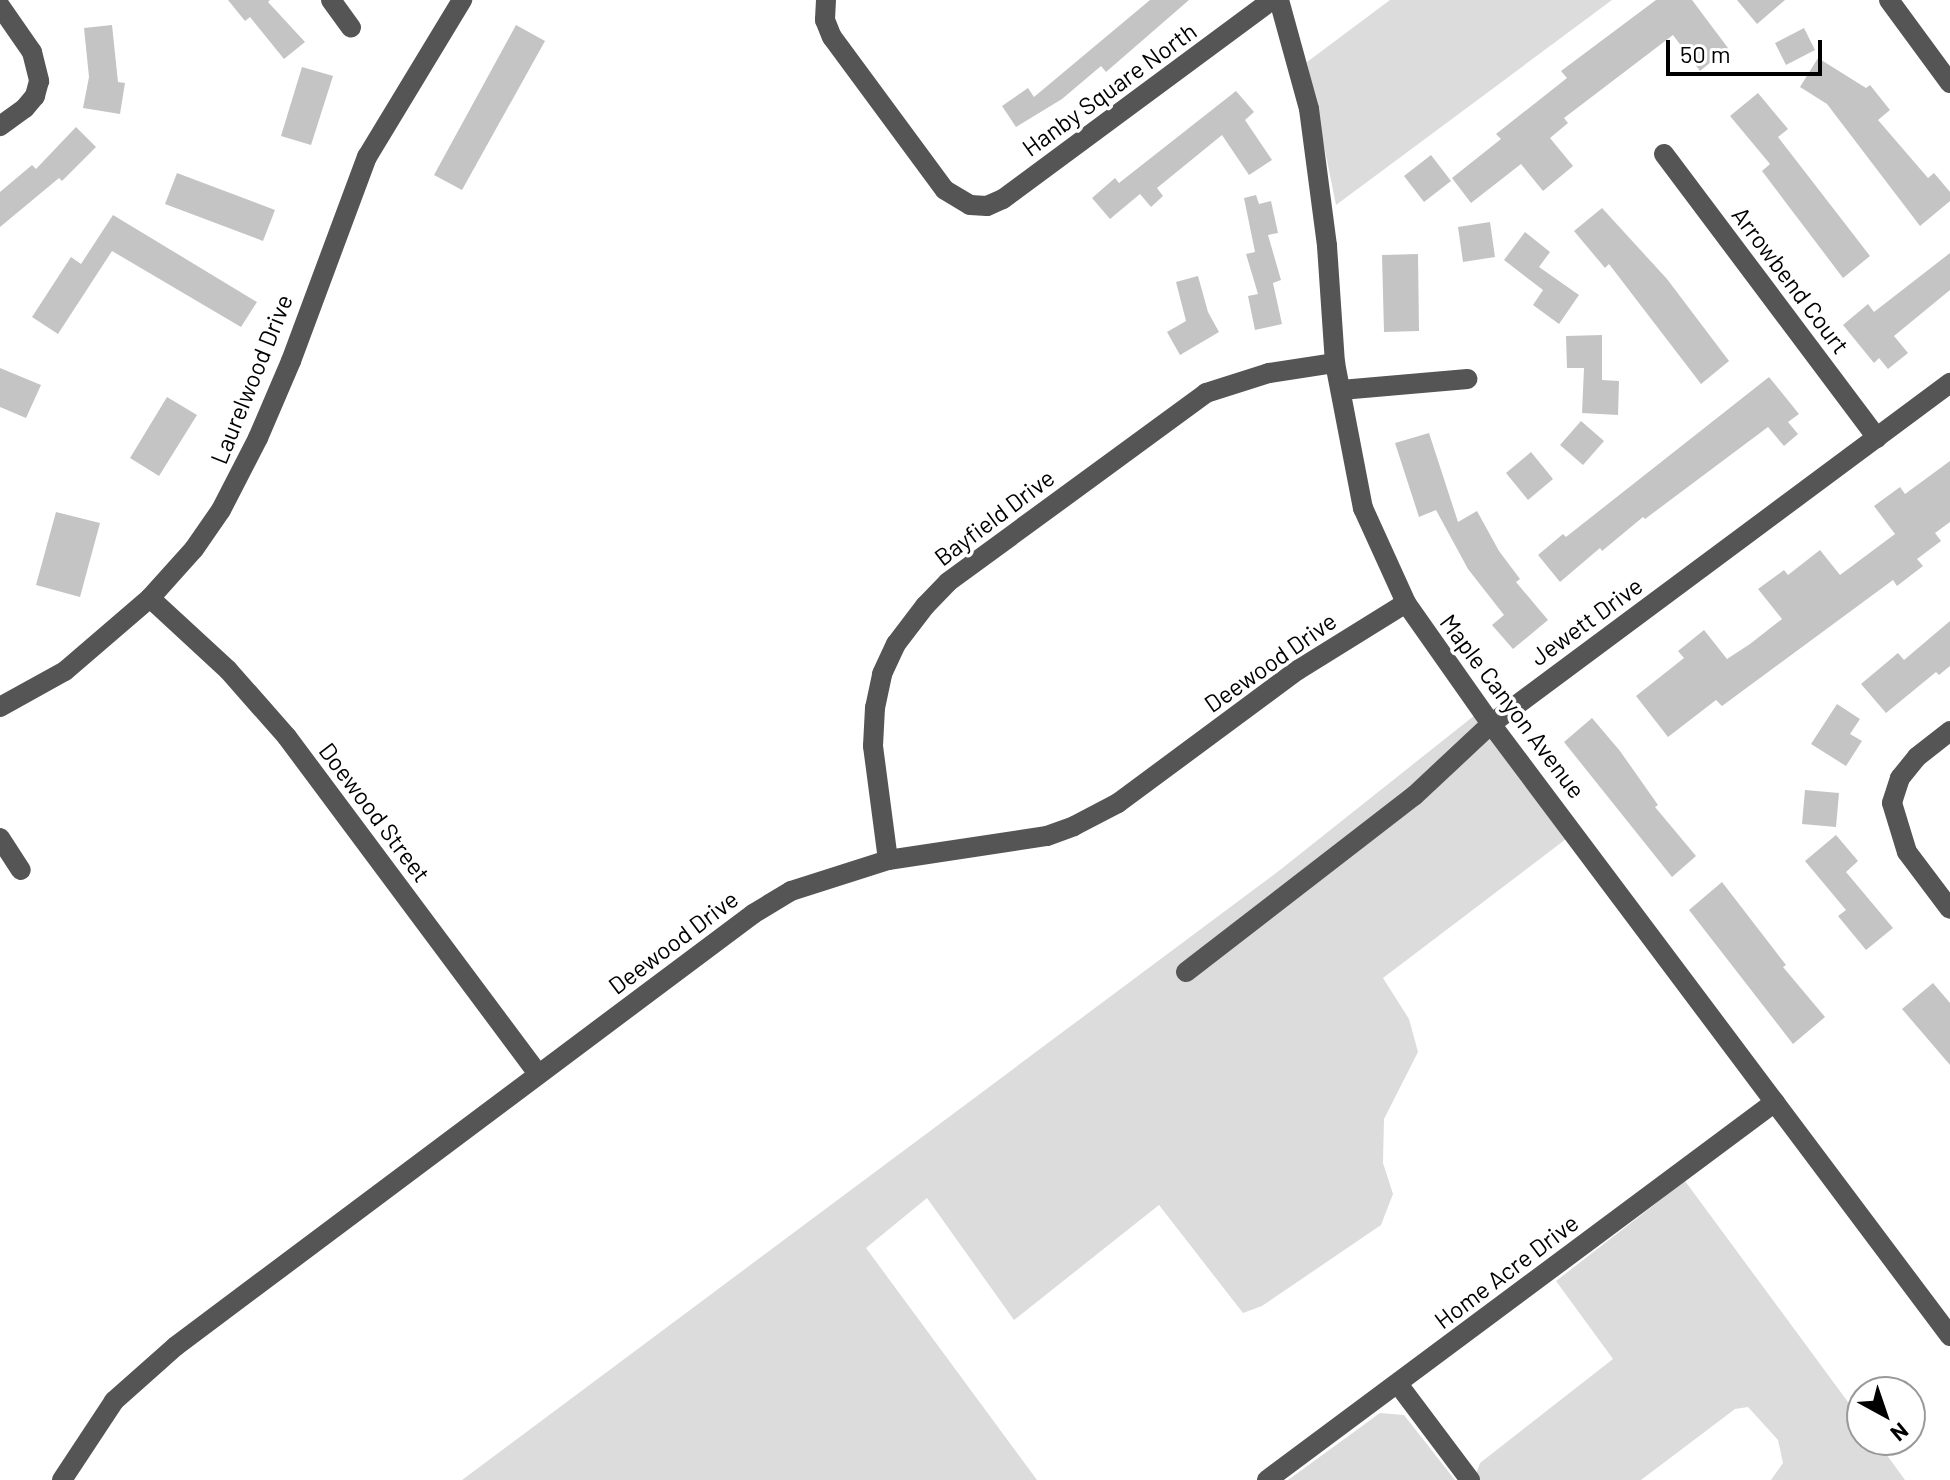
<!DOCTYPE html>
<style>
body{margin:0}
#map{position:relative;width:1950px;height:1480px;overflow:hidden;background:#fff;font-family:Barlow,sans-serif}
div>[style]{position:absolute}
.green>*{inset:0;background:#dcdcdc}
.building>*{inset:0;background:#c4c4c4}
.minor>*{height:20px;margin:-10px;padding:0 10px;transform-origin:10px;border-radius:10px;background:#555}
span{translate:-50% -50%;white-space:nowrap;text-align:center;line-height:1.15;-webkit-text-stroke:7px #fff;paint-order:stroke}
.street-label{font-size:24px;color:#000}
.north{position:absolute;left:1846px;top:1376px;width:80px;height:80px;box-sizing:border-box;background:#fff;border:2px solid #999;border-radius:50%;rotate:140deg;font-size:22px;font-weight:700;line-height:32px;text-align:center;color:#000}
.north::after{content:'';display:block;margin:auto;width:28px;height:36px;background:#000;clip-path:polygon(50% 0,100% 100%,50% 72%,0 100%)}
.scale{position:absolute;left:1666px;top:40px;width:156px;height:36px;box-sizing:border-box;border:4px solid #000;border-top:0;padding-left:10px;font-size:24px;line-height:28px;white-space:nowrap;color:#000;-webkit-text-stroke:6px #fff;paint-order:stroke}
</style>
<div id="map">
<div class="green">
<div style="clip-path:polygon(1390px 0,1612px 0,1336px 205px,1307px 62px)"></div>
<div style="clip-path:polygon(1475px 715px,1566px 839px,1383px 978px,1409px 1019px,1418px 1052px,1384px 1119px,1383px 1163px,1393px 1194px,1381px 1225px,1262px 1306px,1243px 1313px,1159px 1205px,1014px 1320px,927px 1198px,866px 1248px,1037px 1480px,462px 1480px,1280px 870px)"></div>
<div style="clip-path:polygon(1685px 1181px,1862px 1421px,1862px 1440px,1876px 1440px,1905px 1480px,1771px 1480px,1783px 1463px,1778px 1440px,1748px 1407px,1735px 1409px,1641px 1480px,1480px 1480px,1476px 1474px,1480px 1463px,1613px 1359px,1556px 1281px)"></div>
<div style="clip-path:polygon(1380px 1413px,1404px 1415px,1455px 1480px,1288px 1480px)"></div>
</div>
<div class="building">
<div style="clip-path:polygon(228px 0,270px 0,268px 2px,305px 42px,284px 59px,250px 17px,245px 21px)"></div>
<div style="clip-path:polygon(1150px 0,1189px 0,1106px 72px,1101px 66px,1062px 99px,1016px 127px,1002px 106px,1028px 88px,1034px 97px)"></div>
<div style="clip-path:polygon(1656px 0,1692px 0,1728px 48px,1700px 71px,1673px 35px,1564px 118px,1568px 123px,1550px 138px,1573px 166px,1543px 191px,1521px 164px,1471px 203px,1452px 178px,1501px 139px,1496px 134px,1567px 78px,1561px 71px)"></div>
<div style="clip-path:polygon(1737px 0,1785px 0,1757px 24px)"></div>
<div style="clip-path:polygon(112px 25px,118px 82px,125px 83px,120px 114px,83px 108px,89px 77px,84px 28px)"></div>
<div style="clip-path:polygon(516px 25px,545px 41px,462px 190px,434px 175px)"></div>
<div style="clip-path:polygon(1804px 28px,1815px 50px,1786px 65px,1775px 43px)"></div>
<div style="clip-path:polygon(1818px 58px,1866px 88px,1870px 85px,1890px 110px,1878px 120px,1928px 178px,1934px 173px,1950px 192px,1950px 201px,1920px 226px,1827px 104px,1800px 87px)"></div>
<div style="clip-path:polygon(302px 67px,333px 76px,311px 145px,281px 136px)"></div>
<div style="clip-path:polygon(1236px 91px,1254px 112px,1245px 120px,1272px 160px,1249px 175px,1222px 135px,1157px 188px,1163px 196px,1151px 207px,1140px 194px,1110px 219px,1092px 198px,1115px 178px,1119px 183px)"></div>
<div style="clip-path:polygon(1758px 93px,1788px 129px,1778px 137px,1870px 256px,1843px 278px,1762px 171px,1770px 164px,1730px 116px)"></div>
<div style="clip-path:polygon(76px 127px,96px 147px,62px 181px,59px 178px,0 227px,0 192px,32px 165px,36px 169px)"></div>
<div style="clip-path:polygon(1431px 155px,1451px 181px,1424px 202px,1404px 176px)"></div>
<div style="clip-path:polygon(177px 173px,275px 210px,263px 241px,165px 204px)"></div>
<div style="clip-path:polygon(1256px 195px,1259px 204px,1271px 201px,1278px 233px,1268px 235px,1281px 280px,1273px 283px,1282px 324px,1255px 330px,1248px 296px,1258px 294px,1246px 254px,1255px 252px,1244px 198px)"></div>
<div style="clip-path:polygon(1602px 208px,1667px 279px,1729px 361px,1701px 384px,1609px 264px,1605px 268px,1574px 231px)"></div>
<div style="clip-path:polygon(113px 215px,257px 302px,241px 327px,112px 251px,58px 334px,32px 317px,71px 257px,81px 264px)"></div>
<div style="clip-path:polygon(1490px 222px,1495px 257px,1463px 262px,1458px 227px)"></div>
<div style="clip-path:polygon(1525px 232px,1550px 252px,1539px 267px,1579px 295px,1559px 324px,1533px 305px,1543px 290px,1504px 260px)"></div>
<div style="clip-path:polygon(1950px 253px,1950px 290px,1894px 336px,1908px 353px,1888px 369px,1879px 358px,1874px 363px,1843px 325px,1868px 304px,1874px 312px)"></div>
<div style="clip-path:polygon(1418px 254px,1419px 331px,1384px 332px,1382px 255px)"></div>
<div style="clip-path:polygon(1198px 276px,1208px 312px,1219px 332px,1180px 355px,1167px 332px,1186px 321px,1176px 282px)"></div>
<div style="clip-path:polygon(1602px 335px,1602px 380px,1619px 381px,1618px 415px,1582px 413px,1584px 368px,1567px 368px,1566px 336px)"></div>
<div style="clip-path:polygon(0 368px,41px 385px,26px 418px,0 407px)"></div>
<div style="clip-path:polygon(1769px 377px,1799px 414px,1788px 422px,1798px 434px,1784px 446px,1768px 427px,1645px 519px,1643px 517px,1602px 551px,1600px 548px,1560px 582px,1538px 555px,1563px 534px,1566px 537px)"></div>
<div style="clip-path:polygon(167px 397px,197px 415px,159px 476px,130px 458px)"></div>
<div style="clip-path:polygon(1581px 421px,1604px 441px,1583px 465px,1560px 445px)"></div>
<div style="clip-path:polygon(1429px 433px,1458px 522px,1477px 511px,1499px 551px,1520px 579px,1516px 582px,1548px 620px,1513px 649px,1492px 625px,1504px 615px,1468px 569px,1436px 510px,1419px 517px,1395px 443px)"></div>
<div style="clip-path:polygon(1531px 452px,1553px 479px,1528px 500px,1506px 473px)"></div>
<div style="clip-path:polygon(1950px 461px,1950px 522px,1935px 533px,1941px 541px,1917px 559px,1923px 566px,1897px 586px,1893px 580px,1722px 706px,1716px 700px,1668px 737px,1636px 696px,1684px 658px,1678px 651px,1704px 630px,1727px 659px,1750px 644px,1782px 619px,1758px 589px,1784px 570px,1788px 575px,1820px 550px,1840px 575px,1895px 534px,1874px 506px,1900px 487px,1905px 494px)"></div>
<div style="clip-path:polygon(56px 512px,100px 523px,80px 597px,36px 585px)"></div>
<div style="clip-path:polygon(1950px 621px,1950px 666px,1939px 675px,1936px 672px,1886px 713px,1861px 684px,1898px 653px,1904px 660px)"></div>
<div style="clip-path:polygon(1837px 704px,1860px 719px,1850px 734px,1862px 741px,1846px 766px,1811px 744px)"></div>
<div style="clip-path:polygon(1592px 718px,1620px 751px,1658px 805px,1655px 807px,1696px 856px,1672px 877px,1564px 742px)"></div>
<div style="clip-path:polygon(1805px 790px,1839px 793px,1836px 827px,1802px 824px)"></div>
<div style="clip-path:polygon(1836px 835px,1858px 861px,1846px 872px,1893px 928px,1866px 950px,1838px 916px,1846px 910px,1805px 861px)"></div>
<div style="clip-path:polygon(1722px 882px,1786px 965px,1783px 967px,1825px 1017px,1793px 1044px,1689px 910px)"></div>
<div style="clip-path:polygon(1933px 983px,1950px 1003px,1950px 1065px,1902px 1009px)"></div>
</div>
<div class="minor">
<div style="left:331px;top:0;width:34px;rotate:54deg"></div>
<div style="left:826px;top:0;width:20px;rotate:93deg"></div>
<div style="left:825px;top:20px;width:18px;rotate:68deg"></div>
<div style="left:832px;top:37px;width:190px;rotate:53.6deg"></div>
<div style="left:945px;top:190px;width:29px;rotate:31deg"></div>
<div style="left:970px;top:205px;width:17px;rotate:3deg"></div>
<div style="left:987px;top:206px;width:17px;rotate:-24deg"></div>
<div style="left:1003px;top:199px;width:335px;rotate:-36.5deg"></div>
<div style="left:1279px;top:0;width:113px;rotate:74.6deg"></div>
<div style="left:1309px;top:109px;width:138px;rotate:82.5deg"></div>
<div style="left:1327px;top:246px;width:117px;rotate:86.1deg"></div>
<div style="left:1335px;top:363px;width:148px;rotate:79.1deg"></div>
<div style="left:1363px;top:508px;width:104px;rotate:65.6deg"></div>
<div style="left:1406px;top:603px;width:148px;rotate:54.9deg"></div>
<div style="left:1491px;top:724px;width:765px;rotate:53.13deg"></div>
<div style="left:1889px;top:0;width:103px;rotate:53.7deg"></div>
<div style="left:0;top:6px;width:56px;rotate:55.2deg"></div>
<div style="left:32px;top:52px;width:30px;rotate:76deg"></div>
<div style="left:39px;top:81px;width:16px;rotate:105deg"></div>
<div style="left:35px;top:96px;width:16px;rotate:130deg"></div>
<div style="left:25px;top:108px;width:31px;rotate:144deg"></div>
<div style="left:1664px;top:154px;width:355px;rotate:53.1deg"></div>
<div style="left:1341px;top:390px;width:127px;rotate:-5deg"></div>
<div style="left:150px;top:598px;width:106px;rotate:42.7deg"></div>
<div style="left:228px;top:670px;width:89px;rotate:48.6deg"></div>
<div style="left:287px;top:737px;width:420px;rotate:53.3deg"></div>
<div style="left:0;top:707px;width:74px;rotate:-29deg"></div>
<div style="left:65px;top:671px;width:112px;rotate:-40.7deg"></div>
<div style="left:150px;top:598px;width:66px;rotate:-48.1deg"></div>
<div style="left:194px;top:549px;width:47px;rotate:-55.3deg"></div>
<div style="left:221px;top:510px;width:81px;rotate:-62.8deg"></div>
<div style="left:258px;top:438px;width:84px;rotate:-66.8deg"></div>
<div style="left:291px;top:361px;width:218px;rotate:-69.6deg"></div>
<div style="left:367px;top:157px;width:184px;rotate:-58.8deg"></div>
<div style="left:1950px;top:731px;width:42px;rotate:141.8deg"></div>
<div style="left:1917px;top:757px;width:27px;rotate:129deg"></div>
<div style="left:1900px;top:778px;width:26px;rotate:108deg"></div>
<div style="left:1892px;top:803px;width:51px;rotate:73deg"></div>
<div style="left:1907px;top:852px;width:71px;rotate:53deg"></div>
<div style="left:0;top:838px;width:38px;rotate:57deg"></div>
<div style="left:888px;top:860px;width:115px;rotate:-97.5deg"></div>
<div style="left:873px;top:746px;width:38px;rotate:-87deg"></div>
<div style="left:875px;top:708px;width:35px;rotate:-78deg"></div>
<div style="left:882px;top:674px;width:33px;rotate:-65deg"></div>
<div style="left:896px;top:644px;width:48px;rotate:-52.7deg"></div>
<div style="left:925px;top:606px;width:33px;rotate:-46deg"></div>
<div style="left:948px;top:582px;width:320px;rotate:-36.2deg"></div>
<div style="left:1206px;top:393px;width:66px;rotate:-17.6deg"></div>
<div style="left:1269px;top:373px;width:67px;rotate:-8.6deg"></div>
<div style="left:1186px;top:972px;width:288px;rotate:-37.7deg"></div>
<div style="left:1414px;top:796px;width:105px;rotate:-43.1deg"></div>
<div style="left:1491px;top:724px;width:572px;rotate:-36.61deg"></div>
<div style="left:1398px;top:1384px;width:120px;rotate:53.1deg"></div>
<div style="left:62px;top:1480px;width:95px;rotate:-56.6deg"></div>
<div style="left:114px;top:1401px;width:83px;rotate:-41.6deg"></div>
<div style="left:176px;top:1346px;width:721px;rotate:-36.82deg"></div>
<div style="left:753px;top:914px;width:44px;rotate:-31.2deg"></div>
<div style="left:791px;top:891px;width:102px;rotate:-17.7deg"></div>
<div style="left:888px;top:860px;width:161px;rotate:-8.6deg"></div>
<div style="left:1047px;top:836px;width:29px;rotate:-20deg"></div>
<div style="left:1074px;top:826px;width:50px;rotate:-27.6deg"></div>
<div style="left:1118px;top:803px;width:224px;rotate:-36.5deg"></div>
<div style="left:1298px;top:670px;width:127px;rotate:-31.8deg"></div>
<div style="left:1267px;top:1480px;width:633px;rotate:-36.65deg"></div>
</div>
<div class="street-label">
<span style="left:1109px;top:89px;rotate:-36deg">Hanby Square North</span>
<span style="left:1791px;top:280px;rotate:53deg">Arrowbend Court</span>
<span style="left:251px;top:379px;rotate:-68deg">Laurelwood Drive</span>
<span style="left:994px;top:517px;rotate:-37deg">Bayfield Drive</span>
<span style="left:1586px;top:621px;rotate:-36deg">Jewett Drive</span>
<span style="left:1270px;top:662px;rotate:-35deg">Deewood Drive</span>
<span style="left:1513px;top:706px;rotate:53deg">Maple Canyon Avenue</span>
<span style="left:375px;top:812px;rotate:53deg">Doewood Street</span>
<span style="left:673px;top:942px;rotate:-37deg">Deewood Drive</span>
<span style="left:1506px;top:1271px;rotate:-37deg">Home Acre Drive</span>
</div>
<div class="north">N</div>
<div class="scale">50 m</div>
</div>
